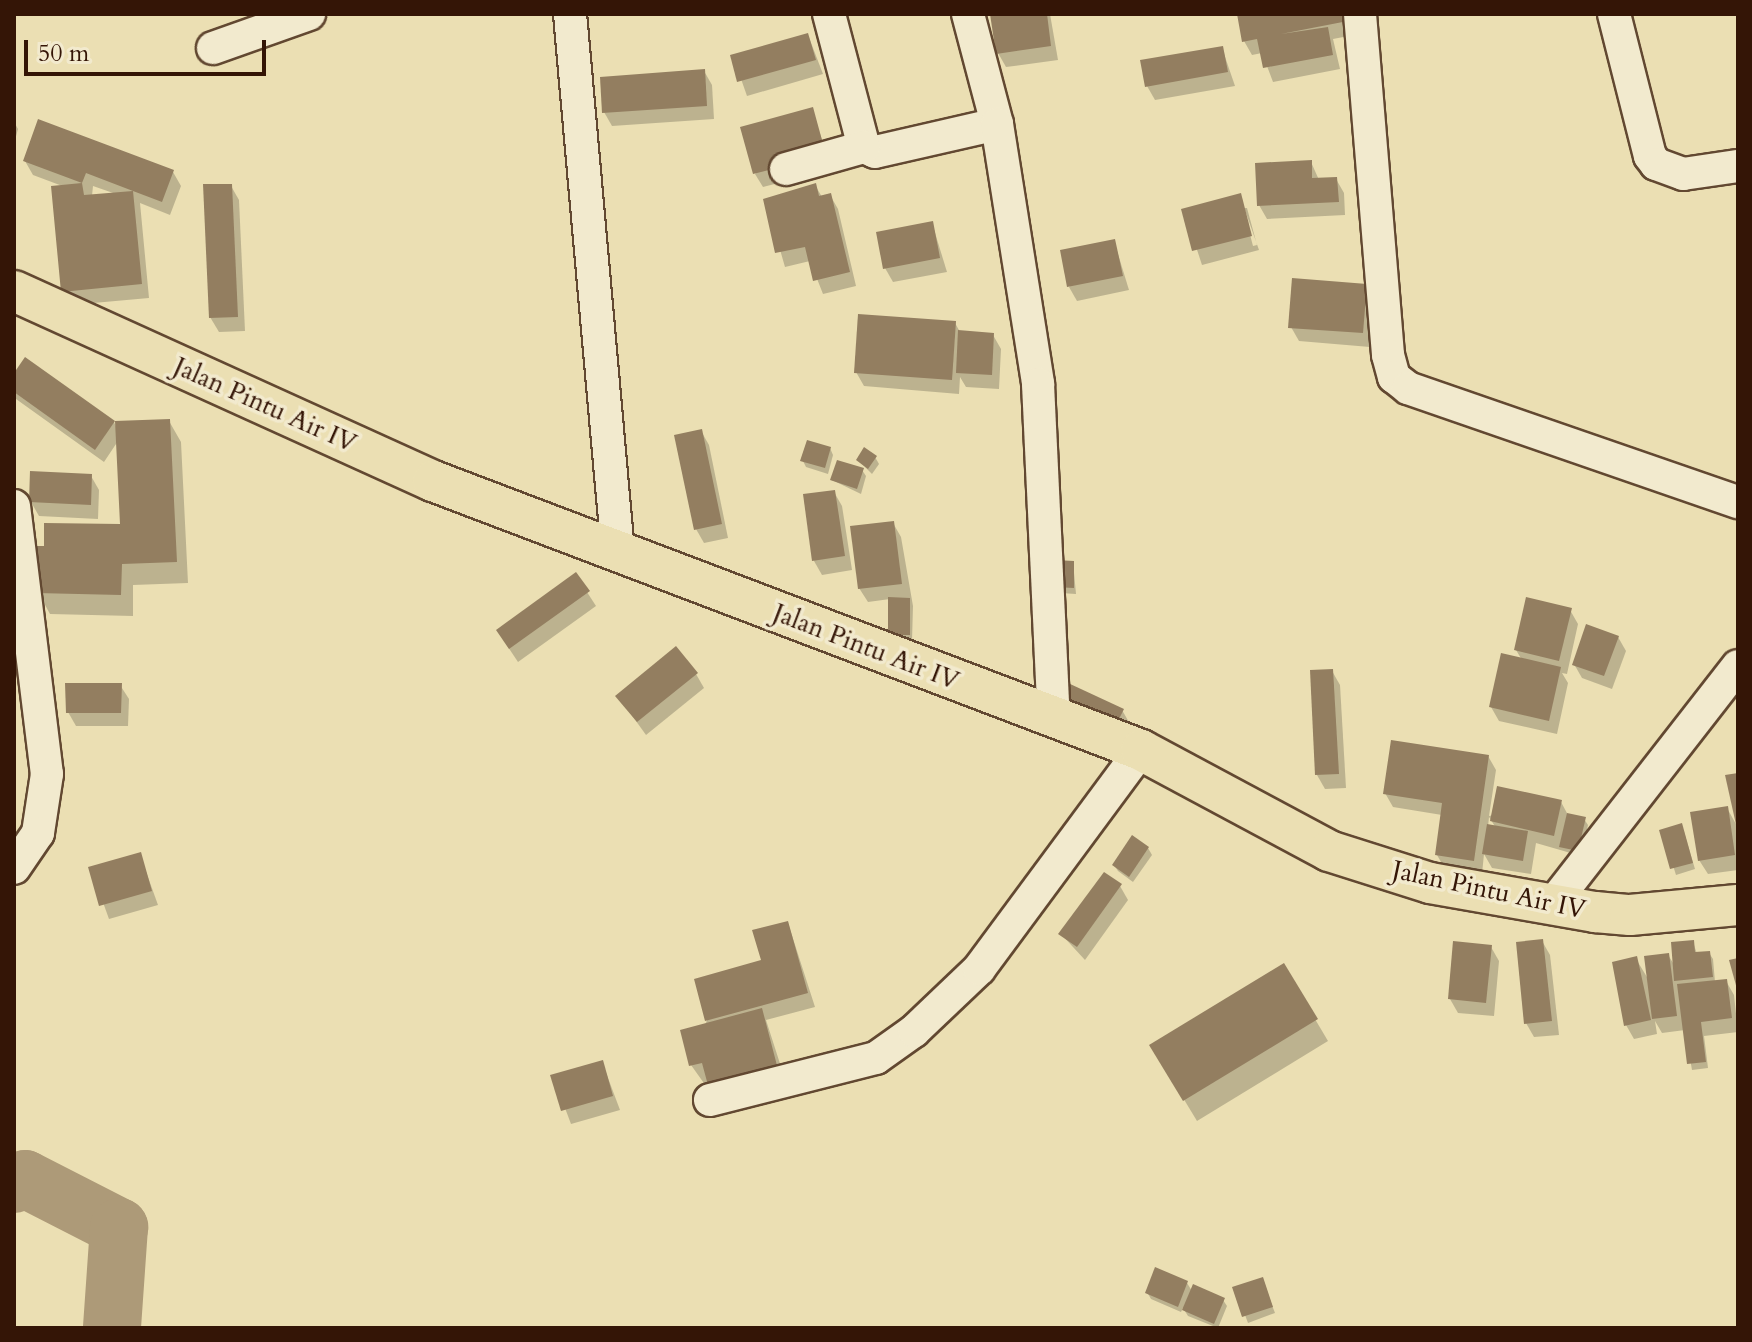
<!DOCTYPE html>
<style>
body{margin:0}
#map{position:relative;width:1752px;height:1342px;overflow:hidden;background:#ebdfb3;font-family:Cardo,serif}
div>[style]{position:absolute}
.shadow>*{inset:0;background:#0003}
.river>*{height:58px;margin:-29px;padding:0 29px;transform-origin:29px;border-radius:29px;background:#ad9a78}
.building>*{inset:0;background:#937e60}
.roads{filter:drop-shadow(2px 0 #624831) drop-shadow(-2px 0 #624831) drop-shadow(0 2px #624831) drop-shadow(0 -2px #624831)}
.minor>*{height:32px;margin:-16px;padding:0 16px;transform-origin:16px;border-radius:16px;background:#f2eace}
.major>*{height:40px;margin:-20px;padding:0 20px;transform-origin:20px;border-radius:20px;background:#ebdfb3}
span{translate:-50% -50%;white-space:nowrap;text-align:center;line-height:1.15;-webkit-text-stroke:7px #f2eace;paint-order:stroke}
.street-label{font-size:26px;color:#341506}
.frame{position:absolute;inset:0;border:16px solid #341506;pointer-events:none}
.scale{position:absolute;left:24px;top:40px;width:242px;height:36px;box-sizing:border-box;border:4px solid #341506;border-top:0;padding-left:10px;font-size:24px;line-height:28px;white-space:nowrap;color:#341506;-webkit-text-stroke:6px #f2eace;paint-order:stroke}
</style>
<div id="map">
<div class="shadow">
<div style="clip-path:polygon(992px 14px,1050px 14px,1058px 60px,1006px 67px,998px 53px)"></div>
<div style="clip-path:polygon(1239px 14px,1355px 14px,1359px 34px,1333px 39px,1340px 69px,1273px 82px,1262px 53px,1252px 55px,1244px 41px)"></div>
<div style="clip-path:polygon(808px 35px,823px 74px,747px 96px,733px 56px)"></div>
<div style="clip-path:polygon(1222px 48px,1235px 86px,1155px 100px,1147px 86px)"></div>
<div style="clip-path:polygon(704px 71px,712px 85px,714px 119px,612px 126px,604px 112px)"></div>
<div style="clip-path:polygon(812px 110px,832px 169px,763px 187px,755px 174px)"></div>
<div style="clip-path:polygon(14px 122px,18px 129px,14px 144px)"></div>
<div style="clip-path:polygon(evenodd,25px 161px,173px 172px,181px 186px,170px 215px,140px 203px,149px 298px,71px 305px,63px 291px,65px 187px,33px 175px,25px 161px,93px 186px,116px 194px,92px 196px,93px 186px)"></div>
<div style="clip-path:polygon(1311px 162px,1319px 180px,1336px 179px,1344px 193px,1345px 215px,1267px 219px,1259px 205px)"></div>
<div style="clip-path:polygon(815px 185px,822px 197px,830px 195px,838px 209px,856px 286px,823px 294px,810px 261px,785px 267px,766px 201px)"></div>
<div style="clip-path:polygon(231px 186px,239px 200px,245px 331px,219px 332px,210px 317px)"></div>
<div style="clip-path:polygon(evenodd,1240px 196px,1259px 250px,1202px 265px,1184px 210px,1240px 196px,1243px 208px,1247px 208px,1257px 245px,1253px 246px,1243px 208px)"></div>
<div style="clip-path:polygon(932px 223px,947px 272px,893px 282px,885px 268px)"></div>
<div style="clip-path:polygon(1114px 241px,1129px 290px,1077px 301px,1069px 287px)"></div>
<div style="clip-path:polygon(1366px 286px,1374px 300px,1370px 347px,1299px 341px,1291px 327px)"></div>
<div style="clip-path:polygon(955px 323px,960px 332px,993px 335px,1001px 349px,999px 389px,966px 387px,960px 377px,959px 394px,864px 386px,856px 372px)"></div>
<div style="clip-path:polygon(14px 376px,114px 422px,117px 429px,169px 421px,181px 442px,188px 583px,133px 585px,133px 616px,50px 614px,38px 592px,46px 548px,122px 526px,118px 441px,104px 462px,16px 399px)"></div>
<div style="clip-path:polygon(701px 431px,709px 445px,728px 538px,704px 543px,696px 529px)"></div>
<div style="clip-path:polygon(830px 448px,833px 455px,828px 474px,806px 467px,803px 461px)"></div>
<div style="clip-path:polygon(875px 457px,879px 464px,872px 474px,858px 460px)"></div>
<div style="clip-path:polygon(862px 470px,866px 476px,861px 494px,832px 480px)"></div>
<div style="clip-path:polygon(91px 476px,99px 490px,98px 519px,39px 516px,31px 502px)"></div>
<div style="clip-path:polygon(834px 492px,842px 506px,852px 570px,822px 575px,814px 561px)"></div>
<div style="clip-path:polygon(893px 523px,901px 537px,913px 606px,912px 641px,894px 641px,890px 599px,868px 602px,859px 588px)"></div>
<div style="clip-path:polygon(1073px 562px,1076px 594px,1060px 593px)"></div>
<div style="clip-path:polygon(576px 575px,596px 606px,518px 662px,506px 644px)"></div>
<div style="clip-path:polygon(1570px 610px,1578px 624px,1567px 674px,1562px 673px,1568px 683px,1557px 734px,1499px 721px,1491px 707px,1522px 660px,1516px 650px)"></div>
<div style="clip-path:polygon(1618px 637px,1626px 651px,1612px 689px,1582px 678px,1574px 664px)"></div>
<div style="clip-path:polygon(1332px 671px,1340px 685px,1346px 788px,1325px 789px,1317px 775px)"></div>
<div style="clip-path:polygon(696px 674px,704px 688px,646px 735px,618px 696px)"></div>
<div style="clip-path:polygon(120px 685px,129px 699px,128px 726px,76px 726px,68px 712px)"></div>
<div style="clip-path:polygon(1061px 703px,1122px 710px,1130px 724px,1122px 742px)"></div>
<div style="clip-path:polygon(evenodd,1488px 756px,1496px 770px,1489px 816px,1561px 802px,1568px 815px,1584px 819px,1588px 825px,1581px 856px,1536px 843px,1531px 874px,1492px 868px,1484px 854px,1482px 874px,1445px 869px,1437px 855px,1442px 815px,1393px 807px,1385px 793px,1488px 756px,1489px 817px,1496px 828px,1488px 827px,1489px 817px)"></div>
<div style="clip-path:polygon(1738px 775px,1738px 870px,1708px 874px,1699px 860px,1727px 808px,1737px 826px)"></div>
<div style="clip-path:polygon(1662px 831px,1684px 832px,1695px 869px,1676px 875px)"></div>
<div style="clip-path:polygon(1148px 848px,1152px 855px,1133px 882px,1118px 871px,1114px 865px)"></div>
<div style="clip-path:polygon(140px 855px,158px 905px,109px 919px,91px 869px)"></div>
<div style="clip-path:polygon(1120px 886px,1128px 900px,1085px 960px,1061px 934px)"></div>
<div style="clip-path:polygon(788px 923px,815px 1007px,766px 1020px,791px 1098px,723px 1110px,691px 1065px,707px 1020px,763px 962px)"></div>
<div style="clip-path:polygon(1542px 941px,1550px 955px,1559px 1035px,1534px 1037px,1526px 1023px)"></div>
<div style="clip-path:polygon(1693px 942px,1697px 954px,1709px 953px,1713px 959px,1715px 982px,1726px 981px,1734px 995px,1738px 1032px,1704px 1036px,1708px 1068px,1692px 1070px,1685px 1030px,1662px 1033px,1655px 1021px,1657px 1034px,1634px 1039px,1626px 1025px,1636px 959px,1650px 982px,1668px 955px,1675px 966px)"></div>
<div style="clip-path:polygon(1491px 947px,1499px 961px,1494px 1016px,1458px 1013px,1450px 999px)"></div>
<div style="clip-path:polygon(1283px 965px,1328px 1041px,1197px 1121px,1151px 1045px)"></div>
<div style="clip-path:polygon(602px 1062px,620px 1110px,571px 1124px,553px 1076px)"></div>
<div style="clip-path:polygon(1262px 1279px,1275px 1313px,1248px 1323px,1235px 1288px)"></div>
<div style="clip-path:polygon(1187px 1283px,1192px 1291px,1223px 1300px,1227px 1306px,1218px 1328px,1188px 1316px,1183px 1308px,1181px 1312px,1151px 1299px,1147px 1292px)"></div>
</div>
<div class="river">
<div style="left:14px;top:1184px;width:12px;rotate:-24deg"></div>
<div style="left:25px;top:1179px;width:106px;rotate:27.1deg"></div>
<div style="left:119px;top:1227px;width:101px;rotate:94deg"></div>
</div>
<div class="building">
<div style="clip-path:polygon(990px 14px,1047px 14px,1051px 46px,996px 54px)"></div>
<div style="clip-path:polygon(1237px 14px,1352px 14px,1353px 20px,1281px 34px,1328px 27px,1333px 55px,1263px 68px,1257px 39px,1242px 42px)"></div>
<div style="clip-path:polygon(808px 33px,816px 60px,737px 82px,730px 55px)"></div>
<div style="clip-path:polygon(1223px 46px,1228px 72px,1145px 87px,1140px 60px)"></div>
<div style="clip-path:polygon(705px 69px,707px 106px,602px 113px,600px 77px)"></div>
<div style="clip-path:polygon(813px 107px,826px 155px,753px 174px,740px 127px)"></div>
<div style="clip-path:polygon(38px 119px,174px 170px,162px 202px,133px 191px,142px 284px,61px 292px,51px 186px,82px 183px,84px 195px,133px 191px,86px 173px,82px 183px,23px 161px)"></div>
<div style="clip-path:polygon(1312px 160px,1312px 178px,1337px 177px,1339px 202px,1257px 206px,1255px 163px)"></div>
<div style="clip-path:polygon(816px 183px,819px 196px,831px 193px,850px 272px,813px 281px,805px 247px,775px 253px,763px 199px)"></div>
<div style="clip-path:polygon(203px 184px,232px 184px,238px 317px,209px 318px)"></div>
<div style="clip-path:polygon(1241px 193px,1252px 236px,1192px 251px,1181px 209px)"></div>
<div style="clip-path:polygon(933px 221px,940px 258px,883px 269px,876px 232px)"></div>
<div style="clip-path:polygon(1115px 239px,1123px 276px,1067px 287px,1060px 250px)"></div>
<div style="clip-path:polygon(1292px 278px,1367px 284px,1363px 333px,1288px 328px)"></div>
<div style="clip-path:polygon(858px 314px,956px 321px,952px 380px,854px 373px)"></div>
<div style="clip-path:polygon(958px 330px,994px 333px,992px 375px,956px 373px)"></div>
<div style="clip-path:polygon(25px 357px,115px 421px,95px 450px,14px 392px,14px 373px)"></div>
<div style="clip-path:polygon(170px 419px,177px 562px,122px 564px,121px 595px,36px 593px,25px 546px,44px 546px,44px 523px,120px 524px,115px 421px)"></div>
<div style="clip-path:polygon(702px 429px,722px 524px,694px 530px,674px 435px)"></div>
<div style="clip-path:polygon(807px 440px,831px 447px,825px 468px,800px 461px)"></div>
<div style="clip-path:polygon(864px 447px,877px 456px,868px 469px,856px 460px)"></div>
<div style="clip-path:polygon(837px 460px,864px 468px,857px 489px,830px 480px)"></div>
<div style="clip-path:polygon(30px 471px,92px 474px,91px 505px,29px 502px)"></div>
<div style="clip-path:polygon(835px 490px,845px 556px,812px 561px,803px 494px)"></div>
<div style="clip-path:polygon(894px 521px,902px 584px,858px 589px,850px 526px)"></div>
<div style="clip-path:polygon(1055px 560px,1074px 561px,1074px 588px,1054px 587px)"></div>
<div style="clip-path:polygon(576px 572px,590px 591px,509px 649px,496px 630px)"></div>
<div style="clip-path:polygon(888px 597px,910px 598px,910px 635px,888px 635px)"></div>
<div style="clip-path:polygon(1526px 597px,1572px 608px,1559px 661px,1514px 650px)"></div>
<div style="clip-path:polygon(1586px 624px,1619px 636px,1604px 676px,1572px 665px)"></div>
<div style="clip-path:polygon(676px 646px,698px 673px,637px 722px,615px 696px)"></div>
<div style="clip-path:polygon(1501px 653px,1561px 667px,1549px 721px,1489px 707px)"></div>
<div style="clip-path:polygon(1333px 669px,1339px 774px,1315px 775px,1310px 670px)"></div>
<div style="clip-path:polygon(65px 683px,122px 683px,121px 713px,66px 713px)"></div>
<div style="clip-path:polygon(1068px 683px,1124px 709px,1114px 729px,1059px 703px)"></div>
<div style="clip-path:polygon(1391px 740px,1489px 755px,1474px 861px,1435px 855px,1442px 803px,1383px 794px)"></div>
<div style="clip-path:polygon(1738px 773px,1738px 829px,1737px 829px,1725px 775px)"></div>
<div style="clip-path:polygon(1497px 786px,1562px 800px,1554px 836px,1490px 821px)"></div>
<div style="clip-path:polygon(1728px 806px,1735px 855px,1698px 861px,1690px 812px)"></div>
<div style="clip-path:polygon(1567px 813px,1586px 817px,1578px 851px,1559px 847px)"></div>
<div style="clip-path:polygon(1682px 823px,1693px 863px,1670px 869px,1659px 830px)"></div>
<div style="clip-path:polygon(1487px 824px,1528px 831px,1523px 861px,1482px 854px)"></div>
<div style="clip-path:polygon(1132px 835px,1149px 847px,1129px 877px,1112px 865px)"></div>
<div style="clip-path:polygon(141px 852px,152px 891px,99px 906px,88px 867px)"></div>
<div style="clip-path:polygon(1104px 872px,1122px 884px,1077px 947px,1058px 934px)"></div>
<div style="clip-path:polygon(788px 921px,808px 993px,705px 1021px,694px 979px,761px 960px,752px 930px)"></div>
<div style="clip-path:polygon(1543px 939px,1552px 1021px,1524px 1024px,1516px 942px)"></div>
<div style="clip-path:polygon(1694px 940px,1695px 952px,1710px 951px,1713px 977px,1674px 981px,1671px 942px)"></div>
<div style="clip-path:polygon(1453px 941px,1492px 945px,1486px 1003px,1448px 999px)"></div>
<div style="clip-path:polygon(1669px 953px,1677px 1016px,1652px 1019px,1644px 956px)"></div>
<div style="clip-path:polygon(1637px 956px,1651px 1020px,1624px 1026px,1612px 962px)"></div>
<div style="clip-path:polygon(1738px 958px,1738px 989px,1737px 989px,1729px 960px)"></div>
<div style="clip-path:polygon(1284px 963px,1318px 1019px,1183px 1101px,1149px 1045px)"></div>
<div style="clip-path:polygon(1727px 979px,1732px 1018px,1701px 1022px,1706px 1062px,1687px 1064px,1677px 984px)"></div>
<div style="clip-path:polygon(762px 1008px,780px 1077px,709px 1089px,702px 1063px,689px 1066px,680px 1030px)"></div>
<div style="clip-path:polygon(603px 1060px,613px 1096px,561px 1111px,550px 1075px)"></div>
<div style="clip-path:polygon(1155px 1267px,1188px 1281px,1178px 1307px,1145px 1293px)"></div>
<div style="clip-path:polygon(1263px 1277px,1273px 1307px,1242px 1317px,1232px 1287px)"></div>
<div style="clip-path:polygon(1193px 1284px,1225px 1298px,1214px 1324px,1182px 1310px)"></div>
</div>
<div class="roads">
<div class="minor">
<div style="left:570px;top:14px;width:541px;rotate:84.91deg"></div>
<div style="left:829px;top:14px;width:138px;rotate:75.3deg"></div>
<div style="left:864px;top:147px;width:12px;rotate:24deg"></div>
<div style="left:875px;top:152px;width:125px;rotate:-12.9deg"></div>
<div style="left:968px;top:14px;width:114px;rotate:75.2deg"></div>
<div style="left:997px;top:124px;width:263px;rotate:81deg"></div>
<div style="left:1038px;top:384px;width:335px;rotate:87.3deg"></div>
<div style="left:1360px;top:14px;width:342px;rotate:85.3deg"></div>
<div style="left:1388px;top:355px;width:23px;rotate:75deg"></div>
<div style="left:1394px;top:377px;width:18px;rotate:38deg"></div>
<div style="left:1408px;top:388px;width:349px;rotate:19.1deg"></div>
<div style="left:1614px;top:14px;width:146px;rotate:75.8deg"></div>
<div style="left:1650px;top:156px;width:10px;rotate:53deg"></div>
<div style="left:1656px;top:164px;width:29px;rotate:20deg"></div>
<div style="left:1683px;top:174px;width:56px;rotate:-8.3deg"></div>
<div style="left:213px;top:48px;width:102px;rotate:-19.5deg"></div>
<div style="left:786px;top:169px;width:81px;rotate:-15.8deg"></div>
<div style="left:14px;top:506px;width:270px;rotate:83deg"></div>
<div style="left:47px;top:774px;width:60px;rotate:98.7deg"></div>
<div style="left:38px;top:833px;width:42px;rotate:124.4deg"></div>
<div style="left:1551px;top:906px;width:304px;rotate:-52.1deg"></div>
<div style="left:710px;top:1100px;width:171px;rotate:-14.2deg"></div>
<div style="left:876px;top:1058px;width:47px;rotate:-35.4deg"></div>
<div style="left:914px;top:1031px;width:90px;rotate:-43.6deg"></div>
<div style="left:979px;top:969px;width:272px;rotate:-53.5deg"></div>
</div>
<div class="major">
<div style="left:14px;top:291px;width:460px;rotate:24.4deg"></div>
<div style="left:433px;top:481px;width:757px;rotate:20.8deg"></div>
<div style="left:1141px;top:750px;width:213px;rotate:28.2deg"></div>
<div style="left:1329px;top:851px;width:106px;rotate:17.6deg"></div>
<div style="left:1430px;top:883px;width:168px;rotate:10deg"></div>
<div style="left:1595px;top:912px;width:35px;rotate:5deg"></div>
<div style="left:1630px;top:915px;width:108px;rotate:-5.3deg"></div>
</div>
</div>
<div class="street-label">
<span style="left:265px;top:405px;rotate:24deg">Jalan Pintu Air IV</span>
<span style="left:866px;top:647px;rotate:21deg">Jalan Pintu Air IV</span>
<span style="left:1489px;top:890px;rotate:12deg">Jalan Pintu Air IV</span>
</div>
<div class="frame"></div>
<div class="scale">50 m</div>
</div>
